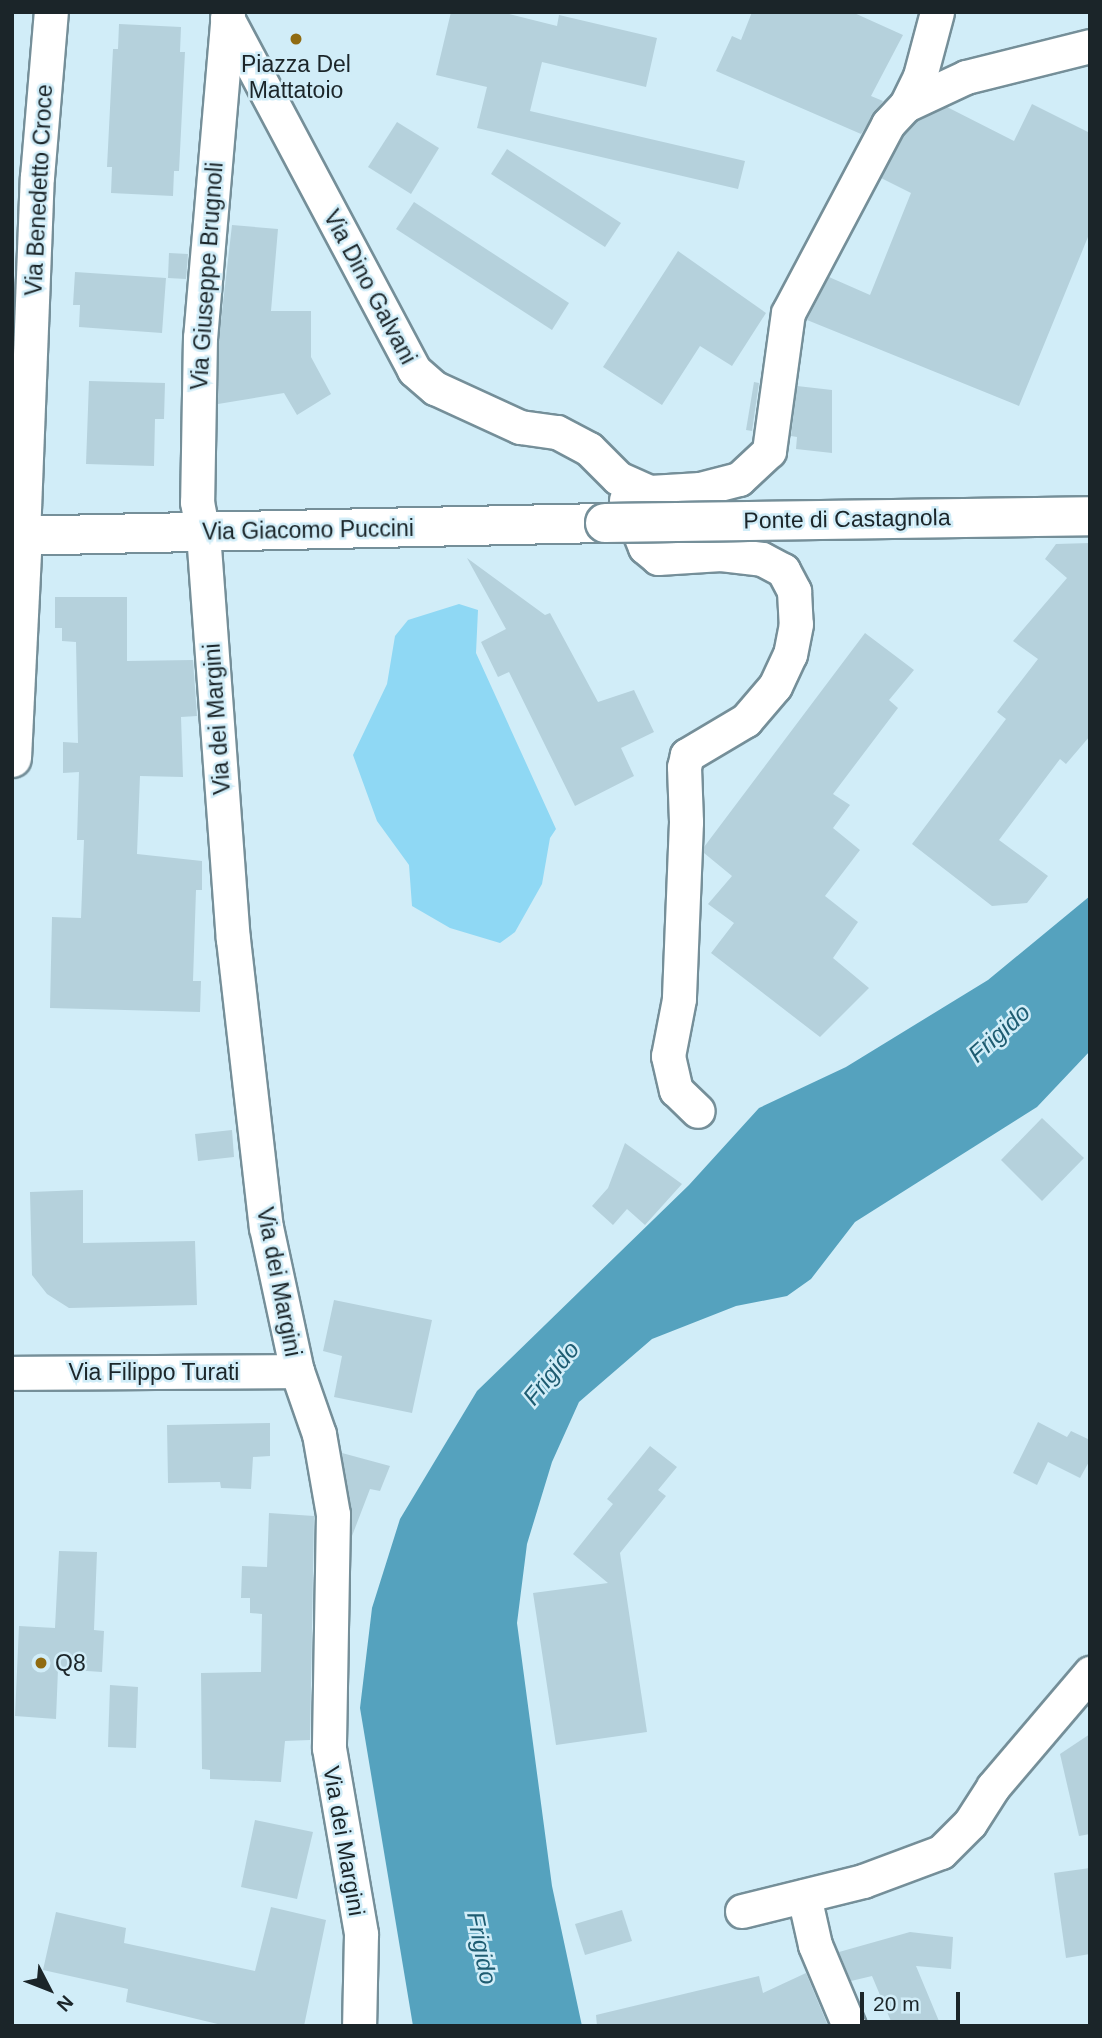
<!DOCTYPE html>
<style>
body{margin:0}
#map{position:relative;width:1102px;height:2038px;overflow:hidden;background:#d1edf8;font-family:Helvetica,sans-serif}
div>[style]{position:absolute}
.green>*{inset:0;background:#8fd8f4}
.water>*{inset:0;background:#55a2be}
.building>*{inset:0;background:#b5d1dc}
.roads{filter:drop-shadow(2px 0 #758f99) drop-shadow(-2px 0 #758f99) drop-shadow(0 2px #758f99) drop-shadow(0 -2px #758f99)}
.minor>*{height:33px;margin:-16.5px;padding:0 16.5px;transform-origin:16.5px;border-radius:16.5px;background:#fff}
.major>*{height:38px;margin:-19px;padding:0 19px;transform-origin:19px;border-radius:19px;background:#fff}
.bridges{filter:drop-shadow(2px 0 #758f99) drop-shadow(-2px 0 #758f99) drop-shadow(0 2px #758f99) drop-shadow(0 -2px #758f99)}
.major-bridge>*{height:38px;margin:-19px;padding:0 19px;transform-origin:19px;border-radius:19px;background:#fff}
.dots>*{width:19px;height:19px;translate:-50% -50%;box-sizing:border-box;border:4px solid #d1edf8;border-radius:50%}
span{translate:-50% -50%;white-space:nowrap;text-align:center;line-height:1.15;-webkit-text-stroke:5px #d1edf8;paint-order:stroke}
.poi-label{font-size:23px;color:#1b2529}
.left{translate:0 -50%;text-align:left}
.street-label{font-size:23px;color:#1b2529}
.water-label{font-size:24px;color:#1e5c71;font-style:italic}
.frame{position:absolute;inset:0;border:14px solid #1b2529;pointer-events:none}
.north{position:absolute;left:14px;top:1954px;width:70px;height:70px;-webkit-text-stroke:5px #d1edf8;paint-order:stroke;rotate:132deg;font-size:19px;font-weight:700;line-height:28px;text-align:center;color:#1b2529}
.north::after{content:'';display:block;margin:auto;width:24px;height:32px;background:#1b2529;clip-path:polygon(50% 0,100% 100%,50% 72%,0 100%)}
.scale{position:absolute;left:860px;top:1992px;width:100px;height:32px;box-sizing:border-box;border:4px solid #1b2529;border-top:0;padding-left:9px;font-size:21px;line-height:24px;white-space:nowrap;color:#1b2529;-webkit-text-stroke:5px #d1edf8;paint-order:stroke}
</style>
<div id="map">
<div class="green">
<div style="clip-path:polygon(459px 604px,478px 610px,476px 653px,556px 829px,550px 838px,542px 884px,515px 932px,500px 943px,450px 928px,412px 906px,409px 865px,377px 821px,353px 755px,387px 684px,395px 636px,408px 620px)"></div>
</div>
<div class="water">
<div style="clip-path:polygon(1090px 896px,1090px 1051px,1037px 1107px,855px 1222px,811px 1279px,787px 1296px,736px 1306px,652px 1339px,579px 1402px,552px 1462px,527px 1544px,517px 1623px,552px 1886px,582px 2026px,413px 2026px,360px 1708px,372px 1608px,400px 1519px,477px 1391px,689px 1185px,759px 1108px,846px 1067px,988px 980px)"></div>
</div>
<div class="building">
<div style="clip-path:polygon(451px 12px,501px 12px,557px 26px,559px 15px,657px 38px,646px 87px,542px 62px,530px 111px,745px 161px,738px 189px,477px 128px,487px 87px,436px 75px)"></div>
<div style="clip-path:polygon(752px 12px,852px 12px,903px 35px,871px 96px,883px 101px,861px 134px,716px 71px,732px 36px,741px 40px)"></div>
<div style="clip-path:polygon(119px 24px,181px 27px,180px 52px,185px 52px,179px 171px,174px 171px,173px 196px,111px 193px,112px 167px,107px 167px,113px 49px,118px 49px)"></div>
<div style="clip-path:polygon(1032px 104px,1090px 133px,1090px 232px,1019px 406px,807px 320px,829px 277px,870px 295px,911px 193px,881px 178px,904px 135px,917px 121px,947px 107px,1014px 141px)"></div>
<div style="clip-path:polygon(397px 122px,439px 148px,411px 194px,368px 167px)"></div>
<div style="clip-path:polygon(507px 149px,621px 223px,605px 247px,491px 174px)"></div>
<div style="clip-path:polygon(414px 202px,569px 303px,552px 330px,396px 229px)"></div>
<div style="clip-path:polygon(232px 225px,278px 229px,271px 311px,311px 311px,311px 357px,331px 394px,297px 415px,284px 393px,218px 404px,219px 338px)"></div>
<div style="clip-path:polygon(678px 251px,766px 313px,732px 366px,700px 346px,662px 405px,603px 367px)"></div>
<div style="clip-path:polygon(169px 253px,188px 254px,186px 279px,168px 278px)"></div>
<div style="clip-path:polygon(75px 272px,166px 278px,162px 333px,79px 327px,80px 305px,73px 305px)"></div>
<div style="clip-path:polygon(89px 381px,165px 383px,164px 419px,155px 419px,154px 466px,86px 464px)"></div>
<div style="clip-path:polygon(754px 382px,759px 383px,752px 431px,746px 430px)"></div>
<div style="clip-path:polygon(797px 386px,832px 390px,832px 453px,796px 449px,797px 437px,791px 436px)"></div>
<div style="clip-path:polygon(1090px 543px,1090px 736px,1066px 764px,1060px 759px,999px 840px,1048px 876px,1027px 903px,992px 906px,912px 844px,1006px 719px,997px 712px,1038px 659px,1013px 641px,1067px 578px,1045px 559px,1056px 544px)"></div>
<div style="clip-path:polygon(467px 558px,545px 615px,550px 613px,598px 702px,634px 690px,654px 732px,621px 748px,634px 776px,575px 806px,509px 672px,498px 677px,481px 642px,506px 629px)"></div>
<div style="clip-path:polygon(55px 597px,127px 597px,127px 661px,193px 660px,197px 716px,181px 717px,183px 777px,140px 776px,137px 854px,202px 861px,202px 890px,196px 890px,193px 981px,201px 981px,200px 1012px,50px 1008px,52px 917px,81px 918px,84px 840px,77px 840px,79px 772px,63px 773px,63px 742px,78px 743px,76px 642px,62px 641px,62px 628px,55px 628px)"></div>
<div style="clip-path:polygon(865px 633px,914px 670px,889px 700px,898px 708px,833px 794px,850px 805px,833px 828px,860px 850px,825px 896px,858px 922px,833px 958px,869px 988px,820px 1037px,711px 953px,734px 923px,708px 904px,732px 876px,704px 853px,704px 847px)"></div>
<div style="clip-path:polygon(1042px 1118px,1084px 1158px,1042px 1201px,1001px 1160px)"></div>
<div style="clip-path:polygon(232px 1130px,234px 1157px,198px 1161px,195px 1134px)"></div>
<div style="clip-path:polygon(625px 1143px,682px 1184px,645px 1225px,627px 1209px,613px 1225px,592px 1206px,608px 1188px)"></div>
<div style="clip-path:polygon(83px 1190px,83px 1243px,195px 1241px,197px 1305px,69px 1308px,47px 1294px,32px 1275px,30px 1192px)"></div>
<div style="clip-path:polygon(334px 1300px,432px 1320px,412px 1413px,334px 1397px,342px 1356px,323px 1351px)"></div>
<div style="clip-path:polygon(1038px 1422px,1067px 1437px,1071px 1431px,1090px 1440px,1090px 1460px,1080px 1478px,1048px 1462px,1037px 1485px,1013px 1473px)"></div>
<div style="clip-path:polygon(270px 1423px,270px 1456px,253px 1457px,251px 1489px,221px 1488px,220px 1482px,168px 1483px,167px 1425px)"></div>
<div style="clip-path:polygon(650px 1446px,677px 1467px,658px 1490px,666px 1496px,620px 1553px,647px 1732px,556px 1745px,533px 1593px,608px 1583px,573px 1554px,613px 1504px,607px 1499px)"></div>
<div style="clip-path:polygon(342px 1453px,390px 1466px,380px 1491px,370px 1489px,352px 1536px)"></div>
<div style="clip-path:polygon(269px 1513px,314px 1516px,310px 1740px,285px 1741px,281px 1782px,210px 1779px,210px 1770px,202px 1769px,201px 1673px,261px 1672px,262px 1614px,250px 1613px,250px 1598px,241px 1598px,242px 1566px,267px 1567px)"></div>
<div style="clip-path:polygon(59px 1551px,97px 1552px,94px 1630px,104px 1631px,102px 1672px,58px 1669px,56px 1719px,15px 1716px,19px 1626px,55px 1628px)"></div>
<div style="clip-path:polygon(110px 1685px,138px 1687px,136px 1748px,108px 1747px)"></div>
<div style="clip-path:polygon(1090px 1734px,1090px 1834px,1079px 1836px,1060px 1754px)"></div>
<div style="clip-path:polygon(255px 1820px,313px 1832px,297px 1899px,241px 1887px)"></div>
<div style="clip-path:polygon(1090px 1868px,1090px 1954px,1066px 1958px,1054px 1873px)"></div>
<div style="clip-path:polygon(271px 1907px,326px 1920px,304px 2026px,226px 2026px,126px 2002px,128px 1989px,43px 1970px,56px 1912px,126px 1928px,124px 1943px,255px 1971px)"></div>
<div style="clip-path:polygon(622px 1910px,632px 1941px,585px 1955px,575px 1924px)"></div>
<div style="clip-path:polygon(910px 1932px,953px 1937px,951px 1969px,916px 1966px,941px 2026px,893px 2026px,872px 1976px,851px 1981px,839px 1952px)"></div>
<div style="clip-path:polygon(806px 1973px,828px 2026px,597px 2026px,596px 2015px,759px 1976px,763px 1993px)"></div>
</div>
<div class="roads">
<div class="minor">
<div style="left:228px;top:12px;width:326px;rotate:94.9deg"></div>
<div style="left:200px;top:337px;width:165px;rotate:91deg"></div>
<div style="left:197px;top:502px;width:32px;rotate:79deg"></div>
<div style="left:203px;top:533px;width:407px;rotate:85.8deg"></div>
<div style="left:233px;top:939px;width:290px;rotate:83.5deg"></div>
<div style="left:266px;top:1227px;width:147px;rotate:77.9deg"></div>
<div style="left:297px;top:1371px;width:67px;rotate:70.8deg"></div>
<div style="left:319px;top:1434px;width:81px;rotate:80.1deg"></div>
<div style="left:333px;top:1514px;width:234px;rotate:91deg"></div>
<div style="left:329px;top:1748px;width:189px;rotate:80.2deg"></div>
<div style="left:361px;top:1934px;width:92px;rotate:91.2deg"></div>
<div style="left:227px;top:18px;width:399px;rotate:62deg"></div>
<div style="left:414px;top:370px;width:28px;rotate:41deg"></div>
<div style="left:435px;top:388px;width:94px;rotate:24.6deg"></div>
<div style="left:520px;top:427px;width:37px;rotate:8deg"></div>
<div style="left:557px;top:432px;width:36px;rotate:28deg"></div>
<div style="left:589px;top:449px;width:41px;rotate:45deg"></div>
<div style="left:618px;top:478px;width:35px;rotate:24deg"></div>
<div style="left:650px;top:492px;width:50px;rotate:-3.4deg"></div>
<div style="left:700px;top:489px;width:40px;rotate:-14.4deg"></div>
<div style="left:739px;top:479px;width:41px;rotate:-43deg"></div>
<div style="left:769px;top:451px;width:139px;rotate:-82.2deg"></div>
<div style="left:788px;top:313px;width:214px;rotate:-62.1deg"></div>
<div style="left:888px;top:124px;width:26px;rotate:-47deg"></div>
<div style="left:906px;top:105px;width:32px;rotate:-64deg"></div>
<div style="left:920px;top:76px;width:66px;rotate:-75.1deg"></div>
<div style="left:906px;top:105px;width:66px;rotate:-25deg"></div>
<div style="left:966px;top:77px;width:128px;rotate:-14deg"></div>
<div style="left:626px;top:500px;width:51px;rotate:68deg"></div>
<div style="left:645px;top:547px;width:17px;rotate:40deg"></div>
<div style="left:658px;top:558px;width:63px;rotate:-3.6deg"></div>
<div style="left:721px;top:554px;width:41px;rotate:7deg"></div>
<div style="left:762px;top:559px;width:24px;rotate:28deg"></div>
<div style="left:783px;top:570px;width:24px;rotate:62deg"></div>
<div style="left:794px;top:591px;width:33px;rotate:87deg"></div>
<div style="left:796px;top:624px;width:31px;rotate:101deg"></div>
<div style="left:790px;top:654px;width:35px;rotate:115deg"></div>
<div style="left:775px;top:686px;width:45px;rotate:130.5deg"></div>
<div style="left:746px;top:720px;width:69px;rotate:149.3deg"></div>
<div style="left:687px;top:755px;width:12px;rotate:104deg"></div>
<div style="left:684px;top:767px;width:55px;rotate:87.9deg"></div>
<div style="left:686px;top:822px;width:177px;rotate:92.3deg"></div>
<div style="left:679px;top:999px;width:58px;rotate:100.9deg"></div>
<div style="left:668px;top:1056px;width:35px;rotate:77deg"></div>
<div style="left:676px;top:1090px;width:30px;rotate:44deg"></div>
<div style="left:23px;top:536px;width:359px;rotate:-87.8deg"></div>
<div style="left:37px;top:177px;width:166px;rotate:-85.2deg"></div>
<div style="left:12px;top:1373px;width:285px;rotate:-0.4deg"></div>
<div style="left:804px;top:1896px;width:50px;rotate:77.3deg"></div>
<div style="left:815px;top:1945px;width:88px;rotate:67.2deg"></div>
<div style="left:742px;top:1911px;width:125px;rotate:-13.9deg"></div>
<div style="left:863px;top:1881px;width:83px;rotate:-20.4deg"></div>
<div style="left:941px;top:1852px;width:41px;rotate:-45deg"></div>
<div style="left:970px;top:1823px;width:43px;rotate:-57.4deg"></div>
<div style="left:993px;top:1787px;width:150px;rotate:-49.6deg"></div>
</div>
<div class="major">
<div style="left:12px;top:536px;width:593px;rotate:-1.26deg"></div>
<div style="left:12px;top:758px;width:222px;rotate:-87.2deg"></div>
</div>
</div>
<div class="bridges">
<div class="major-bridge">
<div style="left:605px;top:523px;width:485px;rotate:-0.8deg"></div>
</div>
</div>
<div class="dots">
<div style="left:296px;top:39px;background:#906b11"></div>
<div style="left:41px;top:1663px;background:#906b11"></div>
</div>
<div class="poi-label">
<span style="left:296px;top:77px">Piazza Del<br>Mattatoio</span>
<span class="left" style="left:55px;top:1663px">Q8</span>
</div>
<div class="street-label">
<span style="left:39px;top:190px;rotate:-87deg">Via Benedetto Croce</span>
<span style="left:207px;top:276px;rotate:-86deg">Via Giuseppe Brugnoli</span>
<span style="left:370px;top:287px;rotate:62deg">Via Dino Galvani</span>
<span style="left:847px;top:519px;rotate:-1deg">Ponte di Castagnola</span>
<span style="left:308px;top:530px;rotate:-1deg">Via Giacomo Puccini</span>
<span style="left:217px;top:719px;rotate:-94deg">Via dei Margini</span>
<span style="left:279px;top:1282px;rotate:79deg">Via dei Margini</span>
<span style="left:154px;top:1372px">Via Filippo Turati</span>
<span style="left:344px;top:1841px;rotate:80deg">Via dei Margini</span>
</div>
<div class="water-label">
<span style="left:999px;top:1033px;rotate:-42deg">Frigido</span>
<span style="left:551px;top:1373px;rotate:-51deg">Frigido</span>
<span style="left:482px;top:1948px;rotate:79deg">Frigido</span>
</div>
<div class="frame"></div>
<div class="north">N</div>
<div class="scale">20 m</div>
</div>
